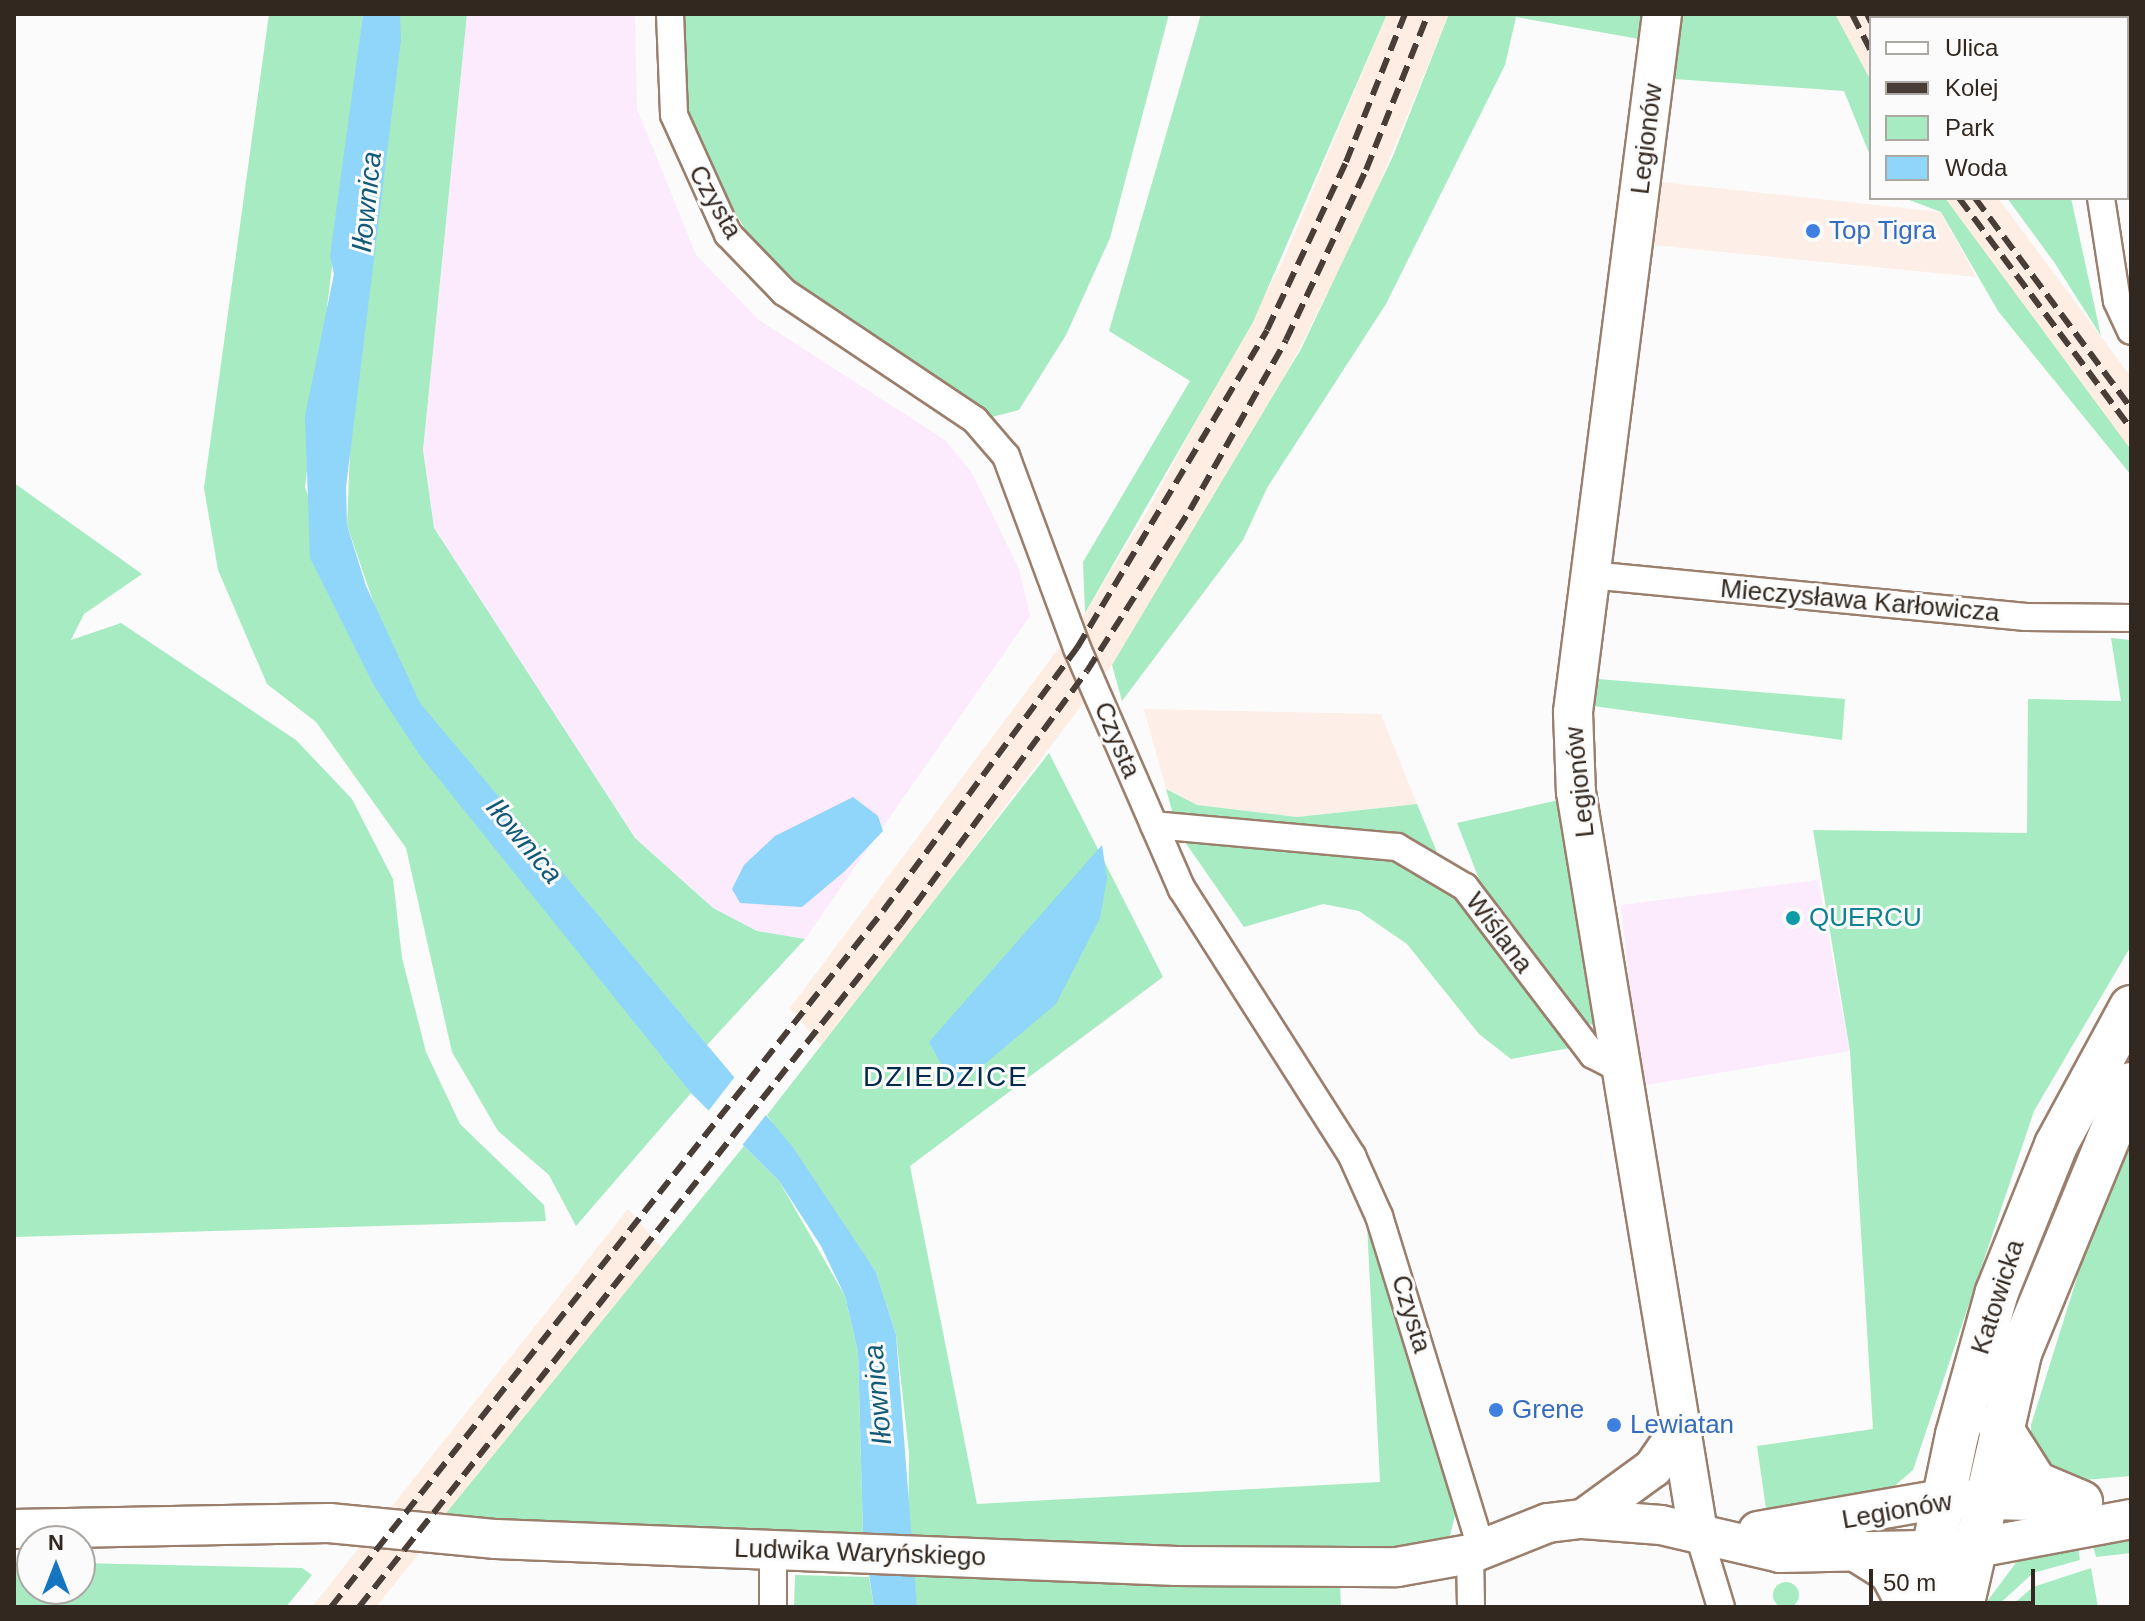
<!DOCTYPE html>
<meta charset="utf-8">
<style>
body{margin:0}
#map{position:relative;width:2145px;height:1621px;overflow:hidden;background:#fbfbfb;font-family:Helvetica,sans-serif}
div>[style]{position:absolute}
.commercial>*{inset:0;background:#fdeee8}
.industrial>*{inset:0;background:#fcebfd}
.built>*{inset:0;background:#fdede3}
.green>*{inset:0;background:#a6ebc1}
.round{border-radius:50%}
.water>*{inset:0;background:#90d5fa}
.pier>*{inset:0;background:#fbfbfb}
.roads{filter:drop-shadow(2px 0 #9b7f6d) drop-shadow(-2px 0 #9b7f6d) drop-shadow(0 2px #9b7f6d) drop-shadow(0 -2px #9b7f6d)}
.street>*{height:26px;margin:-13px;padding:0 13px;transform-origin:13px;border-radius:13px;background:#fff}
.secondary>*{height:38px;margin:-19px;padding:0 19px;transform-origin:19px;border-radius:19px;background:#fff}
.primary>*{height:42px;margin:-21px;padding:0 21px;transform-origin:21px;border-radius:21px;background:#fff}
.rail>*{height:6px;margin-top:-3px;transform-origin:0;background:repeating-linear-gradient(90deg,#483e37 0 16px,transparent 0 24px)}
.dots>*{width:22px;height:22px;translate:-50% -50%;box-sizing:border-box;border:4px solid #fbfbfb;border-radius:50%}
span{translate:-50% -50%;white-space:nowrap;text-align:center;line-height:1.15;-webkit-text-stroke:6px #fbfbfb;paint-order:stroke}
.street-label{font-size:26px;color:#332820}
.shop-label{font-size:26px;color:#366cbe}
.left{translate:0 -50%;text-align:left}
.culture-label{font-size:26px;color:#0d838f}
.water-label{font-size:28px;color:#135a78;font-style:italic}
.neighbourhood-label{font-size:28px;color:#002b4f;letter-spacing:2px}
.frame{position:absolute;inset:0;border:16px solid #332820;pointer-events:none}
.legend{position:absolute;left:1869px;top:16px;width:260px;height:184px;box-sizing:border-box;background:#fbfbfb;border:2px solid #aba7a3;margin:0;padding:10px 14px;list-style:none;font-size:24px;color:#332820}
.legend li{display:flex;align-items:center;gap:16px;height:40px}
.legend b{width:40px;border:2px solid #aba7a3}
.north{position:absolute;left:16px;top:1525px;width:80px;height:80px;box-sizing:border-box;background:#fbfbfb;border:2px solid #aba7a3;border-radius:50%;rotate:0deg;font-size:22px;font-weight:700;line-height:32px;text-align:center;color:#332820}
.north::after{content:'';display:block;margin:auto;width:28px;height:36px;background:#1474c0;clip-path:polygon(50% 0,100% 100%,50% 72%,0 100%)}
.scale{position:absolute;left:1869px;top:1569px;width:166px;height:36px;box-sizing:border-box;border:4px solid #332820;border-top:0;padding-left:10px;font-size:24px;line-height:28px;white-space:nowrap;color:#332820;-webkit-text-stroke:6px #fbfbfb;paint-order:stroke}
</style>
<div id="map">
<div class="commercial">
<div style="clip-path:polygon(1661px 182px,1941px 212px,1976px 277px,1653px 245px)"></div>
<div style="clip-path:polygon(1144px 709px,1381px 714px,1417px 804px,1297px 817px,1197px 805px,1166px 789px)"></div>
</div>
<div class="industrial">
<div style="clip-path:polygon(467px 14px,635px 14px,637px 109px,696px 255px,759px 320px,945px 440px,971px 471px,1019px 569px,1030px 616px,805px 939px,757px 931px,713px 908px,635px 838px,434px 528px,423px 450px)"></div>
<div style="clip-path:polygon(1818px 880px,1850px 1051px,1640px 1086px,1621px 905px)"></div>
</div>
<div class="built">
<div style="clip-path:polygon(1387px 14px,1449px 14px,1364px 221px,1266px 414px,1112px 665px,823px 1048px,790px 1008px,1085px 613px,1148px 510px,1283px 261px)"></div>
<div style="clip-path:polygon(1834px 14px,1893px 18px,1871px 18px,1871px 83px)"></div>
<div style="clip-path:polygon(1941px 198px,1998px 198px,2131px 377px,2131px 455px)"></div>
<div style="clip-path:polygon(628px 1209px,662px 1248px,462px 1500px,376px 1607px,312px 1607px)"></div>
</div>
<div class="green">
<div style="clip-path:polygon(269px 14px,363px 14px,305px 487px,374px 686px,691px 1093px,576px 1226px,549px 1175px,498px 1131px,452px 1052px,406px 848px,316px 722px,267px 684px,218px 570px,204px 488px)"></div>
<div style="clip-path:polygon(400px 14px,467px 14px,423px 450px,434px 528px,635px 838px,713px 908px,757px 931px,805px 939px,707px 1045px,419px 703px,387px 642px,347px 525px,351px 427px)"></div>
<div style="clip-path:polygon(680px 14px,1169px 14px,1110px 238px,1066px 335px,1019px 410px,992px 417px,811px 295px,752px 241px,705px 161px,682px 98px)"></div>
<div style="clip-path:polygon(1201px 14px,1387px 14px,1253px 322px,1085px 613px,1083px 562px,1190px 381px,1109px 331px)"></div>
<div style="clip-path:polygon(1449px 14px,1643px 14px,1639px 39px,1516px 17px,1505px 65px,1386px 304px,1267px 488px,1243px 540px,1122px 701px,1112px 665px,1301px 349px,1393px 156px)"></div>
<div style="clip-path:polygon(1679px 14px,1835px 14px,1871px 81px,1871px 158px,1844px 91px,1674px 79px)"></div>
<div style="clip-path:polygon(1899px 14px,2015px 14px,2016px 18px,1901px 18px)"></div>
<div style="clip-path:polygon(1904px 198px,1945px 198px,2131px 450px,2131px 475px,1998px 311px,1941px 212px)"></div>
<div style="clip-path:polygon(2007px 198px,2071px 198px,2101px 336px,2054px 262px)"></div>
<div style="clip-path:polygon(14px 483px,142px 574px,84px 614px,71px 640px,121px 623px,296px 740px,352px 799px,393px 879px,402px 958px,426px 1052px,460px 1124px,544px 1205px,546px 1221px,14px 1237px)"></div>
<div style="clip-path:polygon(2111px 638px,2131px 640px,2131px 946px,2034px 1111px,1913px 1470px,1883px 1496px,1767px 1515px,1757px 1446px,1873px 1429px,1850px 1051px,1813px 830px,2027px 833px,2028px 699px,2121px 701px)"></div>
<div style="clip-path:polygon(1598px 679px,1845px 699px,1842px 740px,1593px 706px)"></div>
<div style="clip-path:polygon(1049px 753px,1163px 977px,910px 1166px,977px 1504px,1380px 1482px,1367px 1224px,1456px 1512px,1449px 1539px,1413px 1550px,1332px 1554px,908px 1537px,909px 1453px,896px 1335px,876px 1272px,767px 1115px)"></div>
<div style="clip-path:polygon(1166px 789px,1197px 805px,1297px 817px,1417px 804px,1453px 891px,1570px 1048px,1511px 1059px,1479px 1034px,1407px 944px,1359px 911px,1323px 904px,1244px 927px,1178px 832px)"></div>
<div style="clip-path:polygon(1563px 799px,1602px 1029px,1578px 1019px,1481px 884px,1457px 823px)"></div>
<div style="clip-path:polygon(2131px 1132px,2131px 1476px,2073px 1481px,2047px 1472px,2031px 1451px,2031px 1425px,2109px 1175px)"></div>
<div style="clip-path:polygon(744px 1146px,779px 1181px,845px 1296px,858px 1352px,863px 1535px,443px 1517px)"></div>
<div style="clip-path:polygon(2131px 1532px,2131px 1553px,2096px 1557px,2091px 1538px)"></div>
<div style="clip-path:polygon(2077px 1540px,2080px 1560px,2033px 1573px,1996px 1607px,1983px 1607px,2018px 1560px)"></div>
<div style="clip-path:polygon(80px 1563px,302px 1568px,312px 1575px,286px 1607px,14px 1607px,14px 1566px,32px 1565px,32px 1589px,80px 1589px)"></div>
<div style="clip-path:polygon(2091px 1568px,2098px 1607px,2010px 1607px,2033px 1587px)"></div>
<div style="clip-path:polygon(913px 1574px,1340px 1585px,1341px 1606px,917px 1607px)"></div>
<div style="clip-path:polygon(795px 1575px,869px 1577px,874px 1607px,794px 1607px)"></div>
<div class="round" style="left:1773px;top:1582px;width:26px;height:26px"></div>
</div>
<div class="water">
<div style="clip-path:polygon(363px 14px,400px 14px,401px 39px,346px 487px,347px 525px,366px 586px,420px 703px,792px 1146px,876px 1272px,896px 1335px,917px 1607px,874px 1607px,863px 1535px,858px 1352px,845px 1296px,821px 1246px,779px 1181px,691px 1093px,419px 754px,374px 686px,310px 558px,305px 416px,334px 274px,330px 256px)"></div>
<div style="clip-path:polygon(853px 797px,878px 816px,883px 831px,845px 871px,802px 907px,740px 903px,732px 889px,744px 865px,775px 836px)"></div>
<div style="clip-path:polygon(1102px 845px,1107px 878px,1100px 918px,1056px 1004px,955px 1089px,929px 1042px)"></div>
</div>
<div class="pier">
<div style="clip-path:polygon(737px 1074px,769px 1111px,740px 1148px,706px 1114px)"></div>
</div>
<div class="roads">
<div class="street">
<div style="left:670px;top:14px;width:101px;rotate:87.7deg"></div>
<div style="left:674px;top:115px;width:131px;rotate:65.6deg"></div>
<div style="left:728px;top:234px;width:81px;rotate:46deg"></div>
<div style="left:784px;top:292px;width:230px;rotate:33.8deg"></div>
<div style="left:975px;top:420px;width:48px;rotate:49.3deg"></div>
<div style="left:1006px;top:456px;width:205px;rotate:69.7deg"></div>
<div style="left:1077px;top:648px;width:263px;rotate:66.5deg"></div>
<div style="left:1182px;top:889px;width:317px;rotate:57.5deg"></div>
<div style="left:1352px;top:1156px;width:66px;rotate:65.8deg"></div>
<div style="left:1379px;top:1216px;width:350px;rotate:72.9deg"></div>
<div style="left:2045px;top:14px;width:4px;rotate:76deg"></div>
<div style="left:2101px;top:198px;width:104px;rotate:81.2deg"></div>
<div style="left:2117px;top:301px;width:33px;rotate:65deg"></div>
<div style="left:1590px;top:575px;width:438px;rotate:5.5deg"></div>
<div style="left:2026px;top:617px;width:105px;rotate:0.5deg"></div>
<div style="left:1154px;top:825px;width:244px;rotate:5.2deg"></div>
<div style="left:1397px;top:847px;width:79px;rotate:30.5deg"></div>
<div style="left:1465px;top:887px;width:211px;rotate:52.7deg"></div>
<div style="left:1593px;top:1055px;width:34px;rotate:27deg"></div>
<div style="left:1698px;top:1532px;width:78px;rotate:73deg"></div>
<div style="left:773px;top:1550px;width:57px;rotate:90deg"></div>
<div style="left:1470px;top:1554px;width:53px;rotate:88.9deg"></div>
</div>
<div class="secondary">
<div style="left:1662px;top:14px;width:704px;rotate:97.27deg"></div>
<div style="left:1573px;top:712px;width:80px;rotate:87.9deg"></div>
<div style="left:1576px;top:792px;width:750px;rotate:80.64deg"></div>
<div style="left:1583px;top:1519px;width:87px;rotate:-36.1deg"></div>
<div style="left:1653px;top:1468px;width:47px;rotate:-55.3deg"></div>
<div style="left:14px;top:1529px;width:315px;rotate:-1.1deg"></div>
<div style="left:329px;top:1523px;width:168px;rotate:5.5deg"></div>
<div style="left:496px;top:1539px;width:681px;rotate:2.27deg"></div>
<div style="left:1176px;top:1566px;width:221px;rotate:0.3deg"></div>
<div style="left:1397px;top:1567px;width:74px;rotate:-10.1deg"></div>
<div style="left:1470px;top:1554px;width:84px;rotate:-21.7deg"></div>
<div style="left:1548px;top:1523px;width:35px;rotate:-7deg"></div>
<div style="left:1583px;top:1519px;width:78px;rotate:4.4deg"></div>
<div style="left:1661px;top:1525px;width:122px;rotate:13.2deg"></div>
<div style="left:1780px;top:1553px;width:191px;rotate:-1.2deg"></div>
<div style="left:1971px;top:1549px;width:163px;rotate:-10.6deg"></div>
<div style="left:1758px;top:1531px;width:187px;rotate:-9.9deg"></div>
<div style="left:1942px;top:1499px;width:135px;rotate:1.3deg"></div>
</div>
<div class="primary">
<div style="left:1999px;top:1425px;width:69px;rotate:57.5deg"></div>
<div style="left:2036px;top:1483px;width:49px;rotate:22.9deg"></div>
<div style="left:1858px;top:1551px;width:39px;rotate:32deg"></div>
<div style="left:1891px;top:1572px;width:40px;rotate:62deg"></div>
<div style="left:1921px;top:1607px;width:176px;rotate:-78.2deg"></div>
<div style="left:1957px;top:1435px;width:148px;rotate:-74.4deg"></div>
<div style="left:1997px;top:1292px;width:158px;rotate:-68.1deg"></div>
<div style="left:2056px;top:1145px;width:157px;rotate:-61.5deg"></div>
<div style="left:1962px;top:1607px;width:261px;rotate:-77.1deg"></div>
<div style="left:2020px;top:1353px;width:291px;rotate:-67.6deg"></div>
</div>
</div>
<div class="rail">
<div style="left:1852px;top:14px;width:42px;rotate:62.8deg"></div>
<div style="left:1867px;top:14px;width:9px;rotate:63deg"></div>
<div style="left:1959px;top:198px;width:288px;rotate:53.3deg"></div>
<div style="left:1975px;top:198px;width:262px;rotate:53.4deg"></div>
<div style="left:331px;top:1607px;width:888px;rotate:-51.58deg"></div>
<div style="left:883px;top:911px;width:327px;rotate:-53.6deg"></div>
<div style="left:1077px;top:648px;width:370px;rotate:-59.1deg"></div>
<div style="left:1267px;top:330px;width:186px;rotate:-64.8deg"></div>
<div style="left:1346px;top:162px;width:159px;rotate:-68.3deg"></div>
<div style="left:359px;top:1607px;width:872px;rotate:-51.57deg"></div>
<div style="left:901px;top:924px;width:314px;rotate:-53.7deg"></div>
<div style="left:1087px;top:671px;width:191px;rotate:-57.4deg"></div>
<div style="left:1190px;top:510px;width:195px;rotate:-60.5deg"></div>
<div style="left:1286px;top:340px;width:188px;rotate:-64.8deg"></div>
<div style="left:1366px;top:170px;width:168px;rotate:-68.3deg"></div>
</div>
<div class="dots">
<div style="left:1813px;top:231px;background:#3f7fe0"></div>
<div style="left:1793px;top:918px;background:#0f9aa8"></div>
<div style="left:1496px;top:1410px;background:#3f7fe0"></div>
<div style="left:1614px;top:1425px;background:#3f7fe0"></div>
</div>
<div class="street-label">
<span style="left:1647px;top:139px;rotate:-83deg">Legionów</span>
<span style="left:715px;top:202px;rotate:60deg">Czysta</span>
<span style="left:1860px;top:601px;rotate:5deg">Mieczysława Karłowicza</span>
<span style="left:1117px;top:740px;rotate:67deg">Czysta</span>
<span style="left:1580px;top:782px;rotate:-96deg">Legionów</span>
<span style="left:1499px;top:933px;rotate:53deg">Wiślana</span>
<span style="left:1998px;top:1297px;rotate:-72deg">Katowicka</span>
<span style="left:1411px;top:1314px;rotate:73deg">Czysta</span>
<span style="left:1897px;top:1511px;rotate:-10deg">Legionów</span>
<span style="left:860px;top:1553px;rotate:2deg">Ludwika Waryńskiego</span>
</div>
<div class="shop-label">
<span class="left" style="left:1829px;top:231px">Top Tigra</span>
<span class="left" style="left:1512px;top:1410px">Grene</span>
<span class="left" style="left:1630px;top:1425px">Lewiatan</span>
</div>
<div class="culture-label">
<span class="left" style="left:1809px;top:918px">QUERCU</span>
</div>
<div class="water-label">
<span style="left:367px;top:202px;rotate:-84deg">Iłownica</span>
<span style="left:524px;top:841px;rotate:50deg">Iłownica</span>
<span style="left:878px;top:1395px;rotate:-95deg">Iłownica</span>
</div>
<div class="neighbourhood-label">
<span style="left:946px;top:1077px">DZIEDZICE</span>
</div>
<div class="frame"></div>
<ul class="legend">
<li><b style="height:10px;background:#fff"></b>Ulica</li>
<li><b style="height:10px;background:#483e37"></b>Kolej</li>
<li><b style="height:22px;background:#a6ebc1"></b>Park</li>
<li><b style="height:22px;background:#90d5fa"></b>Woda</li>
</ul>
<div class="north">N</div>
<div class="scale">50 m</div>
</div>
